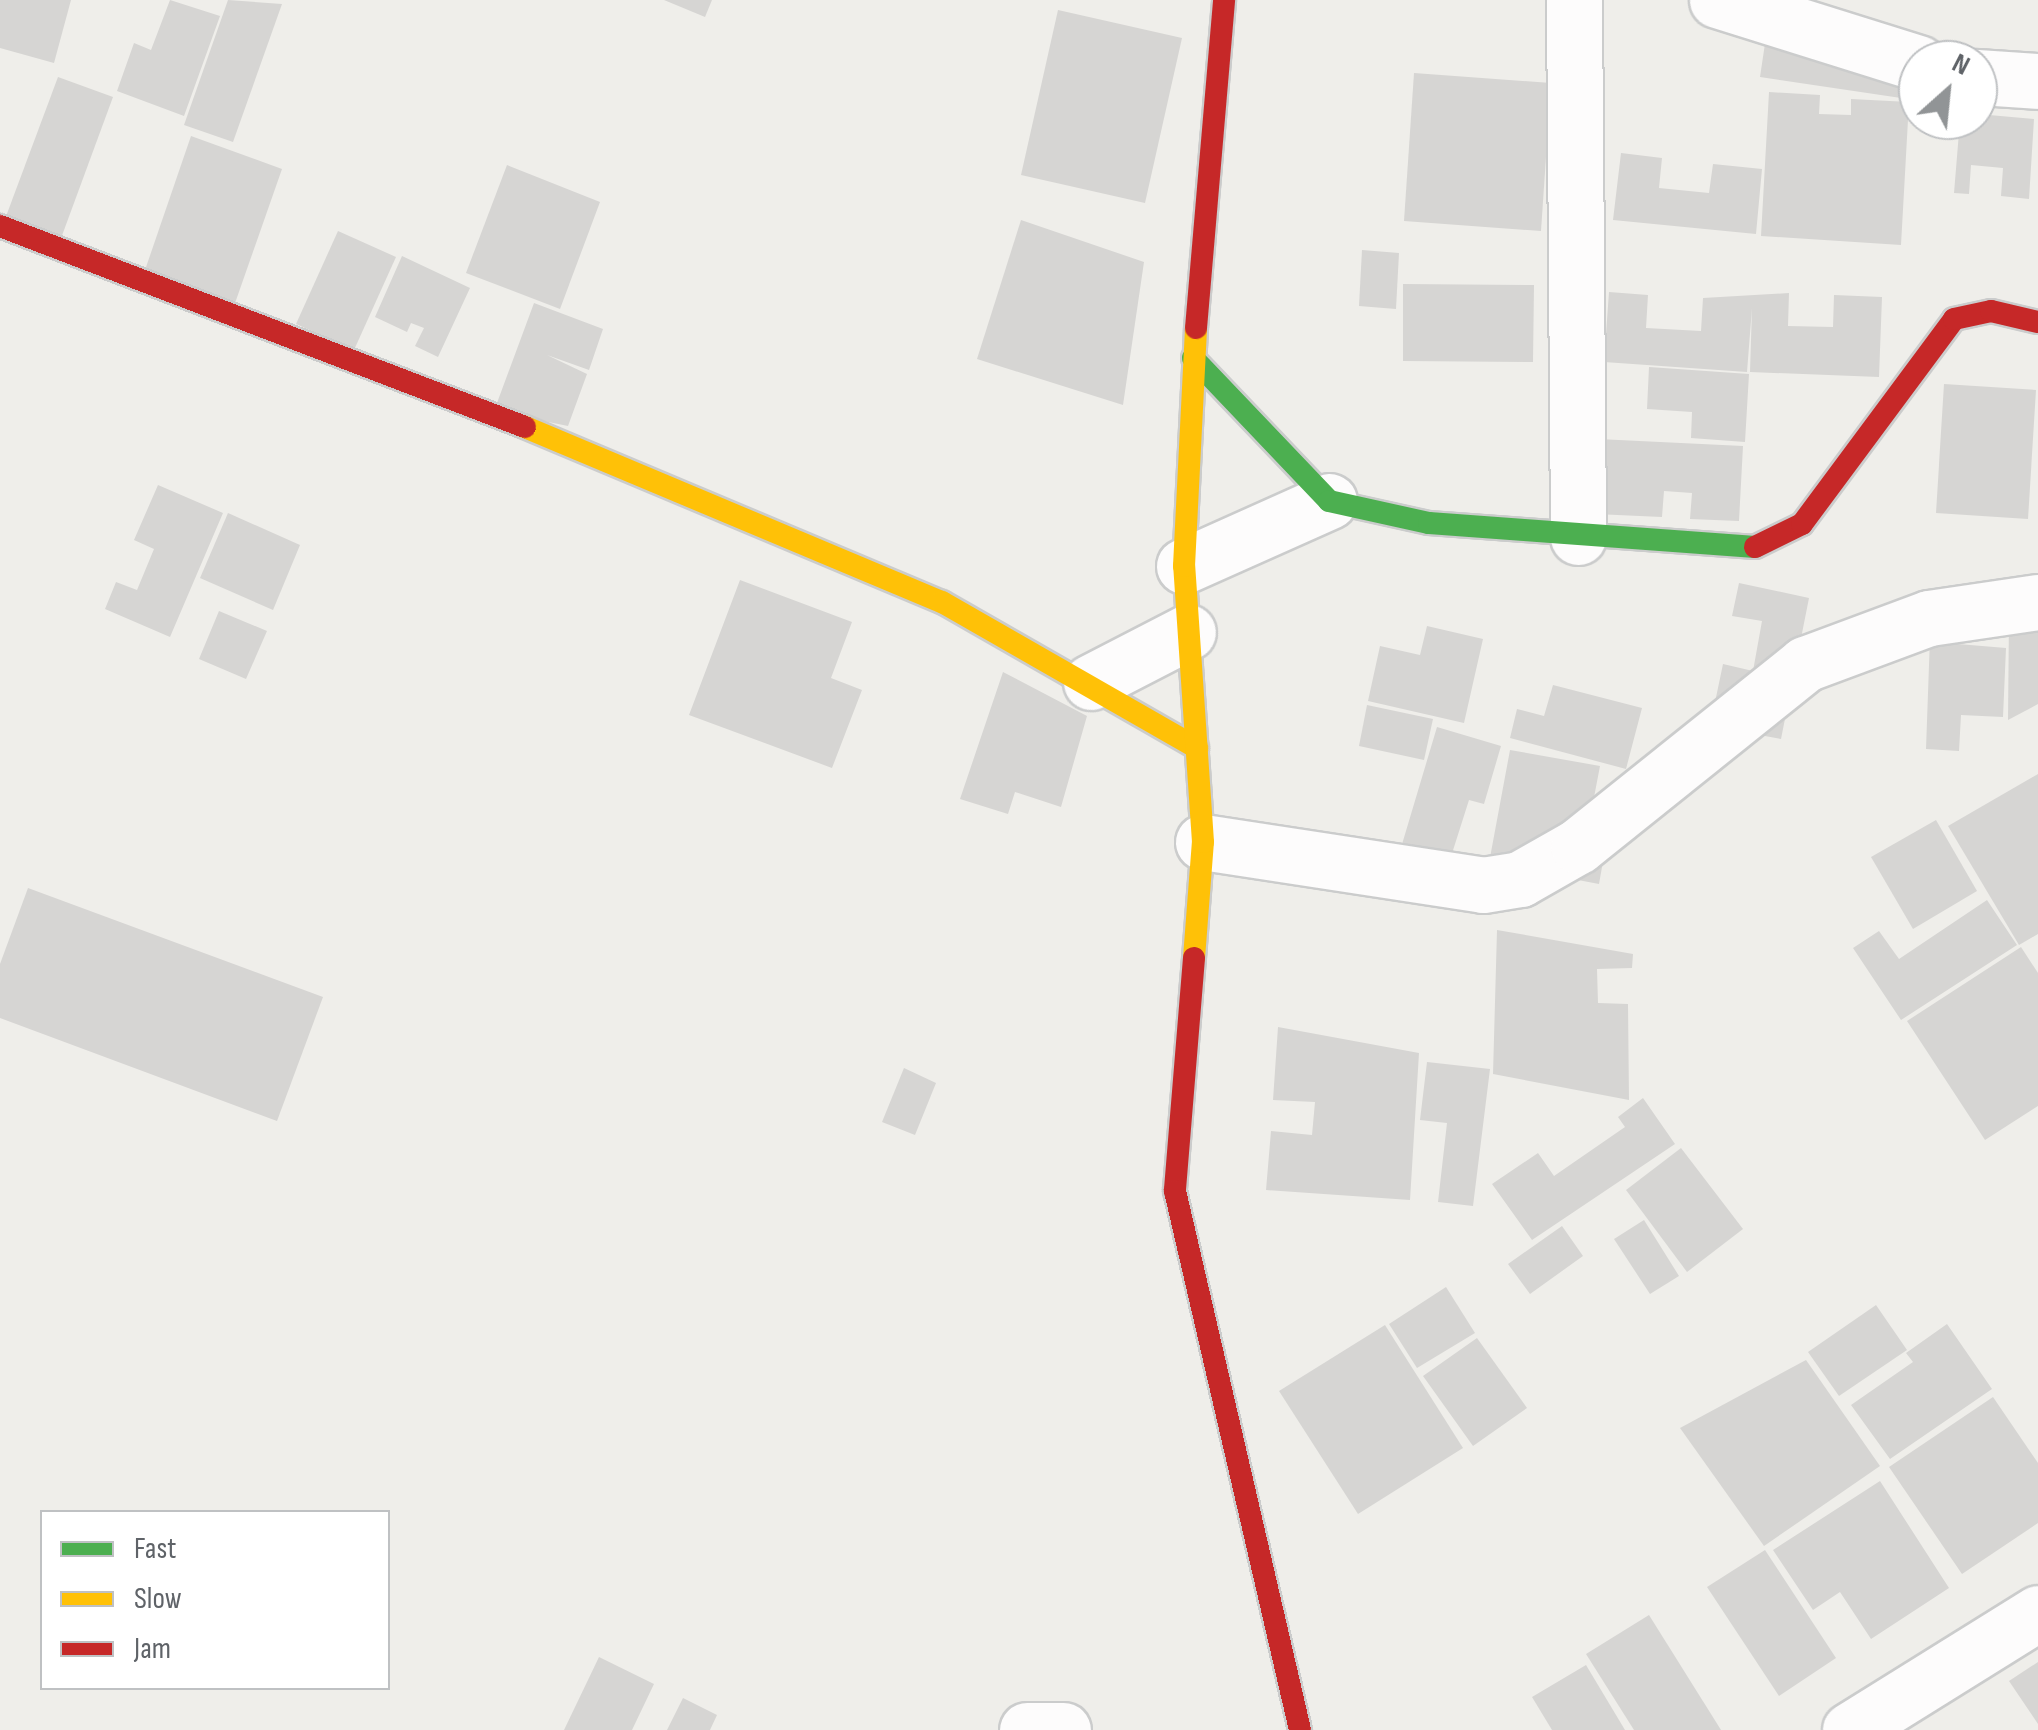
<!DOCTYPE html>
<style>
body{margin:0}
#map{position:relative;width:2038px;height:1730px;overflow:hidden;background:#efeeea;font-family:"Sofia Sans Condensed",sans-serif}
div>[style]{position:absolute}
.building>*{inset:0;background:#d6d5d3}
.roads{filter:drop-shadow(2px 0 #cbcccc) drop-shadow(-2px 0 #cbcccc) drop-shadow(0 2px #cbcccc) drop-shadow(0 -2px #cbcccc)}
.street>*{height:55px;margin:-27.5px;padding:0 27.5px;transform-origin:27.5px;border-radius:27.5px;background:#fdfcfc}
.fast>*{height:22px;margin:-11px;padding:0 11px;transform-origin:11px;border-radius:11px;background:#4caf50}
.slow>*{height:22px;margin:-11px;padding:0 11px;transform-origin:11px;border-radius:11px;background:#ffc107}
.jam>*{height:22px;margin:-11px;padding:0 11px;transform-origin:11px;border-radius:11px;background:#c62828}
span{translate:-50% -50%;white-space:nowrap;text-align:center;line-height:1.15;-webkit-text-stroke:8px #fff;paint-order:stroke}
.legend{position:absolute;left:40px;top:1510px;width:350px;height:180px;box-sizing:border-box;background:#fff;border:2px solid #bfc1c3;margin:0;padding:12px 18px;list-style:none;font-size:30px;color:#5f6368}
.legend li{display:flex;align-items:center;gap:20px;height:50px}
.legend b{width:50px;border:2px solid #bfc1c3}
.north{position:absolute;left:1898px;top:40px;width:100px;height:100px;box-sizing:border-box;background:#fff;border:2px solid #bfc1c3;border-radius:50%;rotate:27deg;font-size:28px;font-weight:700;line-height:40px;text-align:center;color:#5f6368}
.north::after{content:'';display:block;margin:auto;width:35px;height:45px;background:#919496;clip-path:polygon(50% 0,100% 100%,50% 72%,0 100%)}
</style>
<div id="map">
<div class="building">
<div style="clip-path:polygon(0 0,71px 0,54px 63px,0 48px)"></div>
<div style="clip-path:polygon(170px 0,220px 16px,184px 116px,117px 91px,134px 43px,151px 50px)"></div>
<div style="clip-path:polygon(228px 0,282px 4px,233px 142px,184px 125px)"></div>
<div style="clip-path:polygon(664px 0,712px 0,705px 17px)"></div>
<div style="clip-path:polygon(1058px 10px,1182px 38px,1145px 203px,1021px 175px)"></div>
<div style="clip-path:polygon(1770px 10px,1910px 31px,1901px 98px,1760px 77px)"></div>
<div style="clip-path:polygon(1414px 73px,1551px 83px,1541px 231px,1404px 221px)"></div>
<div style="clip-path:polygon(58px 77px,113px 97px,60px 241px,5px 219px)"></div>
<div style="clip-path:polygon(1769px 92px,1820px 95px,1819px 114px,1851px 115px,1851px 99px,1909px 102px,1901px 245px,1761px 236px)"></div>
<div style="clip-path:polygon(1978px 114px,2034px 119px,2029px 199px,2001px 196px,2003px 168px,1971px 165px,1969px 194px,1954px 193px,1960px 120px)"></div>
<div style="clip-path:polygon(191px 136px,282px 169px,234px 306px,144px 273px)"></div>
<div style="clip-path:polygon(1621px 153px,1662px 158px,1659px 188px,1709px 193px,1713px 164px,1762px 169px,1756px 234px,1613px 220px)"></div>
<div style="clip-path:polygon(507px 165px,600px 202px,560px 309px,466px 273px)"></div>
<div style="clip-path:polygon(1021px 220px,1144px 262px,1123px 405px,977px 359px)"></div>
<div style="clip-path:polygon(338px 231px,396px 257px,354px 350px,296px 324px)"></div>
<div style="clip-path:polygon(1362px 250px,1399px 253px,1396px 309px,1359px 306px)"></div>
<div style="clip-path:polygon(402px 256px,470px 288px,438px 357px,415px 346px,424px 328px,411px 323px,407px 332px,375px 317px)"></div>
<div style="clip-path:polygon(1403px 284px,1534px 285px,1533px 362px,1403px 361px)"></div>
<div style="clip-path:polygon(1609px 292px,1648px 295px,1646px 328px,1701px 331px,1703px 298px,1789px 293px,1788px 326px,1833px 327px,1834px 295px,1882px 297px,1879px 377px,1750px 372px,1752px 308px,1747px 372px,1604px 362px)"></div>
<div style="clip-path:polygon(534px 303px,603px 329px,589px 370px,547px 355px,587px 374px,568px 426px,494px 411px)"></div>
<div style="clip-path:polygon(1649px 367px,1749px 374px,1745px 442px,1691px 438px,1692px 412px,1647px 409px)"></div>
<div style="clip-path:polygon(1944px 384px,2036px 390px,2028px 519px,1936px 513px)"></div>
<div style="clip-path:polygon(1598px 439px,1743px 446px,1739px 521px,1690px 519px,1692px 493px,1664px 491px,1662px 517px,1595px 514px)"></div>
<div style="clip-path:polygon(158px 485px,223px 513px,170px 637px,105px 609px,116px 582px,137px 590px,154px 549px,134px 540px)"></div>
<div style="clip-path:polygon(228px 513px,300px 545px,273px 610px,200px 578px)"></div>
<div style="clip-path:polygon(740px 580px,852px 622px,831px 678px,862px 690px,832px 768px,689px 715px)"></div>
<div style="clip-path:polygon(1739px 583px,1809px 598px,1781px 739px,1710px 726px,1723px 664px,1753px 671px,1762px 621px,1732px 616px)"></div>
<div style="clip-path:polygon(1931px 609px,1959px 611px,1958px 644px,2006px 648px,2003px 717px,1961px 715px,1959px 751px,1926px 749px)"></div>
<div style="clip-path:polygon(219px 611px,267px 631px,246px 679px,199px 659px)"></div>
<div style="clip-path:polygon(2009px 616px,2038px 616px,2038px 704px,2008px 720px)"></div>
<div style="clip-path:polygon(1427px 626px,1483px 639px,1464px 723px,1368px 701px,1380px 646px,1420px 655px)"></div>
<div style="clip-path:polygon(1003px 672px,1087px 716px,1061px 807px,1015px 792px,1008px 814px,960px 799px)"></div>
<div style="clip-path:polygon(1553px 685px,1642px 708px,1626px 769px,1510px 738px,1517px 709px,1544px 716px)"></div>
<div style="clip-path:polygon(1367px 705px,1433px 719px,1424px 760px,1359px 746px)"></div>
<div style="clip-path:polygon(1437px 727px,1501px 746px,1484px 804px,1469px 800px,1448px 866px,1400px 851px)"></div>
<div style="clip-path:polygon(1510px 750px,1600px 766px,1587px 834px,1607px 839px,1599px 884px,1489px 863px)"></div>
<div style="clip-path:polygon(2038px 774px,2038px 934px,2019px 945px,1948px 826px)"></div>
<div style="clip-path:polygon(1936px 820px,1977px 891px,1913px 929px,1871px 857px)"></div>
<div style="clip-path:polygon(28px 888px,323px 997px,277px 1121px,0 1018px,0 964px)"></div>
<div style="clip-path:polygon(1987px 900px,2017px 945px,1901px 1020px,1853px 948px,1879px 931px,1899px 959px)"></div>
<div style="clip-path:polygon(1497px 930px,1633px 954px,1632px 968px,1597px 969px,1598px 1003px,1628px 1004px,1629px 1100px,1493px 1074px)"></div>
<div style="clip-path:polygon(2021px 947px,2038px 973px,2038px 1106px,1985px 1140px,1907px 1021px)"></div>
<div style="clip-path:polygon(1278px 1027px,1419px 1053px,1410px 1200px,1266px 1190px,1271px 1131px,1312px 1135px,1315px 1102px,1273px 1100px)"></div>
<div style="clip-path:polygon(1427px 1062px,1490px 1069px,1473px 1206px,1438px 1202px,1447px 1123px,1420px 1120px)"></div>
<div style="clip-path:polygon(904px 1068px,936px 1083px,915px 1135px,882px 1122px)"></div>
<div style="clip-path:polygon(1643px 1098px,1675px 1144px,1532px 1240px,1492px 1184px,1538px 1153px,1554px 1176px,1625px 1127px,1618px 1117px)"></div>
<div style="clip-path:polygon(1681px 1148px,1743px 1229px,1687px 1272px,1626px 1190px)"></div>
<div style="clip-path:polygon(1644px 1220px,1679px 1276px,1650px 1294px,1614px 1239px)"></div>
<div style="clip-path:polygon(1562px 1226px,1583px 1256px,1530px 1294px,1508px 1264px)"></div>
<div style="clip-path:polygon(1446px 1287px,1475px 1333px,1417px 1368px,1389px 1324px)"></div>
<div style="clip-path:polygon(1876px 1305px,1907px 1350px,1839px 1396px,1808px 1352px)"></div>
<div style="clip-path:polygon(1947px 1324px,1992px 1389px,1890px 1459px,1851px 1405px,1913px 1362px,1906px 1353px)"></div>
<div style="clip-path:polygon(1385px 1325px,1463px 1448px,1358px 1514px,1279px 1391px)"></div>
<div style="clip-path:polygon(1477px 1338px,1527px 1408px,1473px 1446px,1423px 1376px)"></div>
<div style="clip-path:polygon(1806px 1360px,1880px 1466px,1764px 1546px,1680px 1428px)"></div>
<div style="clip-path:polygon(1993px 1397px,2038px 1463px,2038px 1523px,1962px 1574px,1889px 1467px)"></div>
<div style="clip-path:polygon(1880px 1481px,1949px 1588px,1871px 1639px,1840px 1592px,1813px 1610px,1773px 1550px)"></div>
<div style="clip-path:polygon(1765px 1550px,1836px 1658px,1779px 1696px,1707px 1587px)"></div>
<div style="clip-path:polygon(1649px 1615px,1721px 1730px,1634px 1730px,1586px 1654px)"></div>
<div style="clip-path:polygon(599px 1657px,654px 1684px,632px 1730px,564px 1730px)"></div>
<div style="clip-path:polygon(2038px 1662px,2038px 1724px,2009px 1681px)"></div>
<div style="clip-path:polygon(1586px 1665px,1625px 1730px,1552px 1730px,1532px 1697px)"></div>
<div style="clip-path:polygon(683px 1698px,717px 1715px,710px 1730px,667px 1730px)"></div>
</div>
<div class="roads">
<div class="street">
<div style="left:1574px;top:0;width:537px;rotate:89.57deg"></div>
<div style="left:1717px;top:0;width:211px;rotate:17.4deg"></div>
<div style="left:1978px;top:77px;width:60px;rotate:3.8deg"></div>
<div style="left:1184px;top:566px;width:159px;rotate:-24.1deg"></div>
<div style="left:1091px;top:682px;width:109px;rotate:-27.3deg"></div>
<div style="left:1203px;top:842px;width:283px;rotate:8.7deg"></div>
<div style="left:1483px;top:885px;width:37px;rotate:-9deg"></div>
<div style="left:1520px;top:879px;width:67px;rotate:-29.6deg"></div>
<div style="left:1578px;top:846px;width:291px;rotate:-38.7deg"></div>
<div style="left:1805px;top:664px;width:132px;rotate:-20.4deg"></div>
<div style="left:1929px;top:618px;width:110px;rotate:-8.4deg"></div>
<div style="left:1027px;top:1730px;width:36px"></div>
<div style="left:1850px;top:1730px;width:221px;rotate:-31.9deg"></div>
</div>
<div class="fast">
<div style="left:1193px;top:358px;width:197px;rotate:46.4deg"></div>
<div style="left:1329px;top:501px;width:102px;rotate:12.4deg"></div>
<div style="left:1429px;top:523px;width:327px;rotate:4.2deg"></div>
</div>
<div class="slow">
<div style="left:525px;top:427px;width:452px;rotate:22.8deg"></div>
<div style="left:942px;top:602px;width:294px;rotate:29.8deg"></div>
<div style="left:1194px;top:958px;width:116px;rotate:-85.6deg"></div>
<div style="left:1203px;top:842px;width:277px;rotate:-93.9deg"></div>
<div style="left:1184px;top:566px;width:238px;rotate:-87.1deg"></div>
</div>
<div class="jam">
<div style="left:0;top:226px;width:562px;rotate:20.95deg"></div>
<div style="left:1196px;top:328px;width:329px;rotate:-85.1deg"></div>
<div style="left:1755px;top:547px;width:52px;rotate:-26.1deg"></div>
<div style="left:1802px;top:524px;width:255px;rotate:-53.4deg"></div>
<div style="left:1954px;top:319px;width:38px;rotate:-12deg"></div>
<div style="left:1991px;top:311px;width:48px;rotate:13.2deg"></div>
<div style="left:1194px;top:958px;width:234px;rotate:94.7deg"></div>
<div style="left:1175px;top:1191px;width:553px;rotate:76.94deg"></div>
</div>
</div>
<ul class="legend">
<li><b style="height:12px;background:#4caf50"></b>Fast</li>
<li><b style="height:12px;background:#ffc107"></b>Slow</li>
<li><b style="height:12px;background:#c62828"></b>Jam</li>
</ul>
<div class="north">N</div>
</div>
